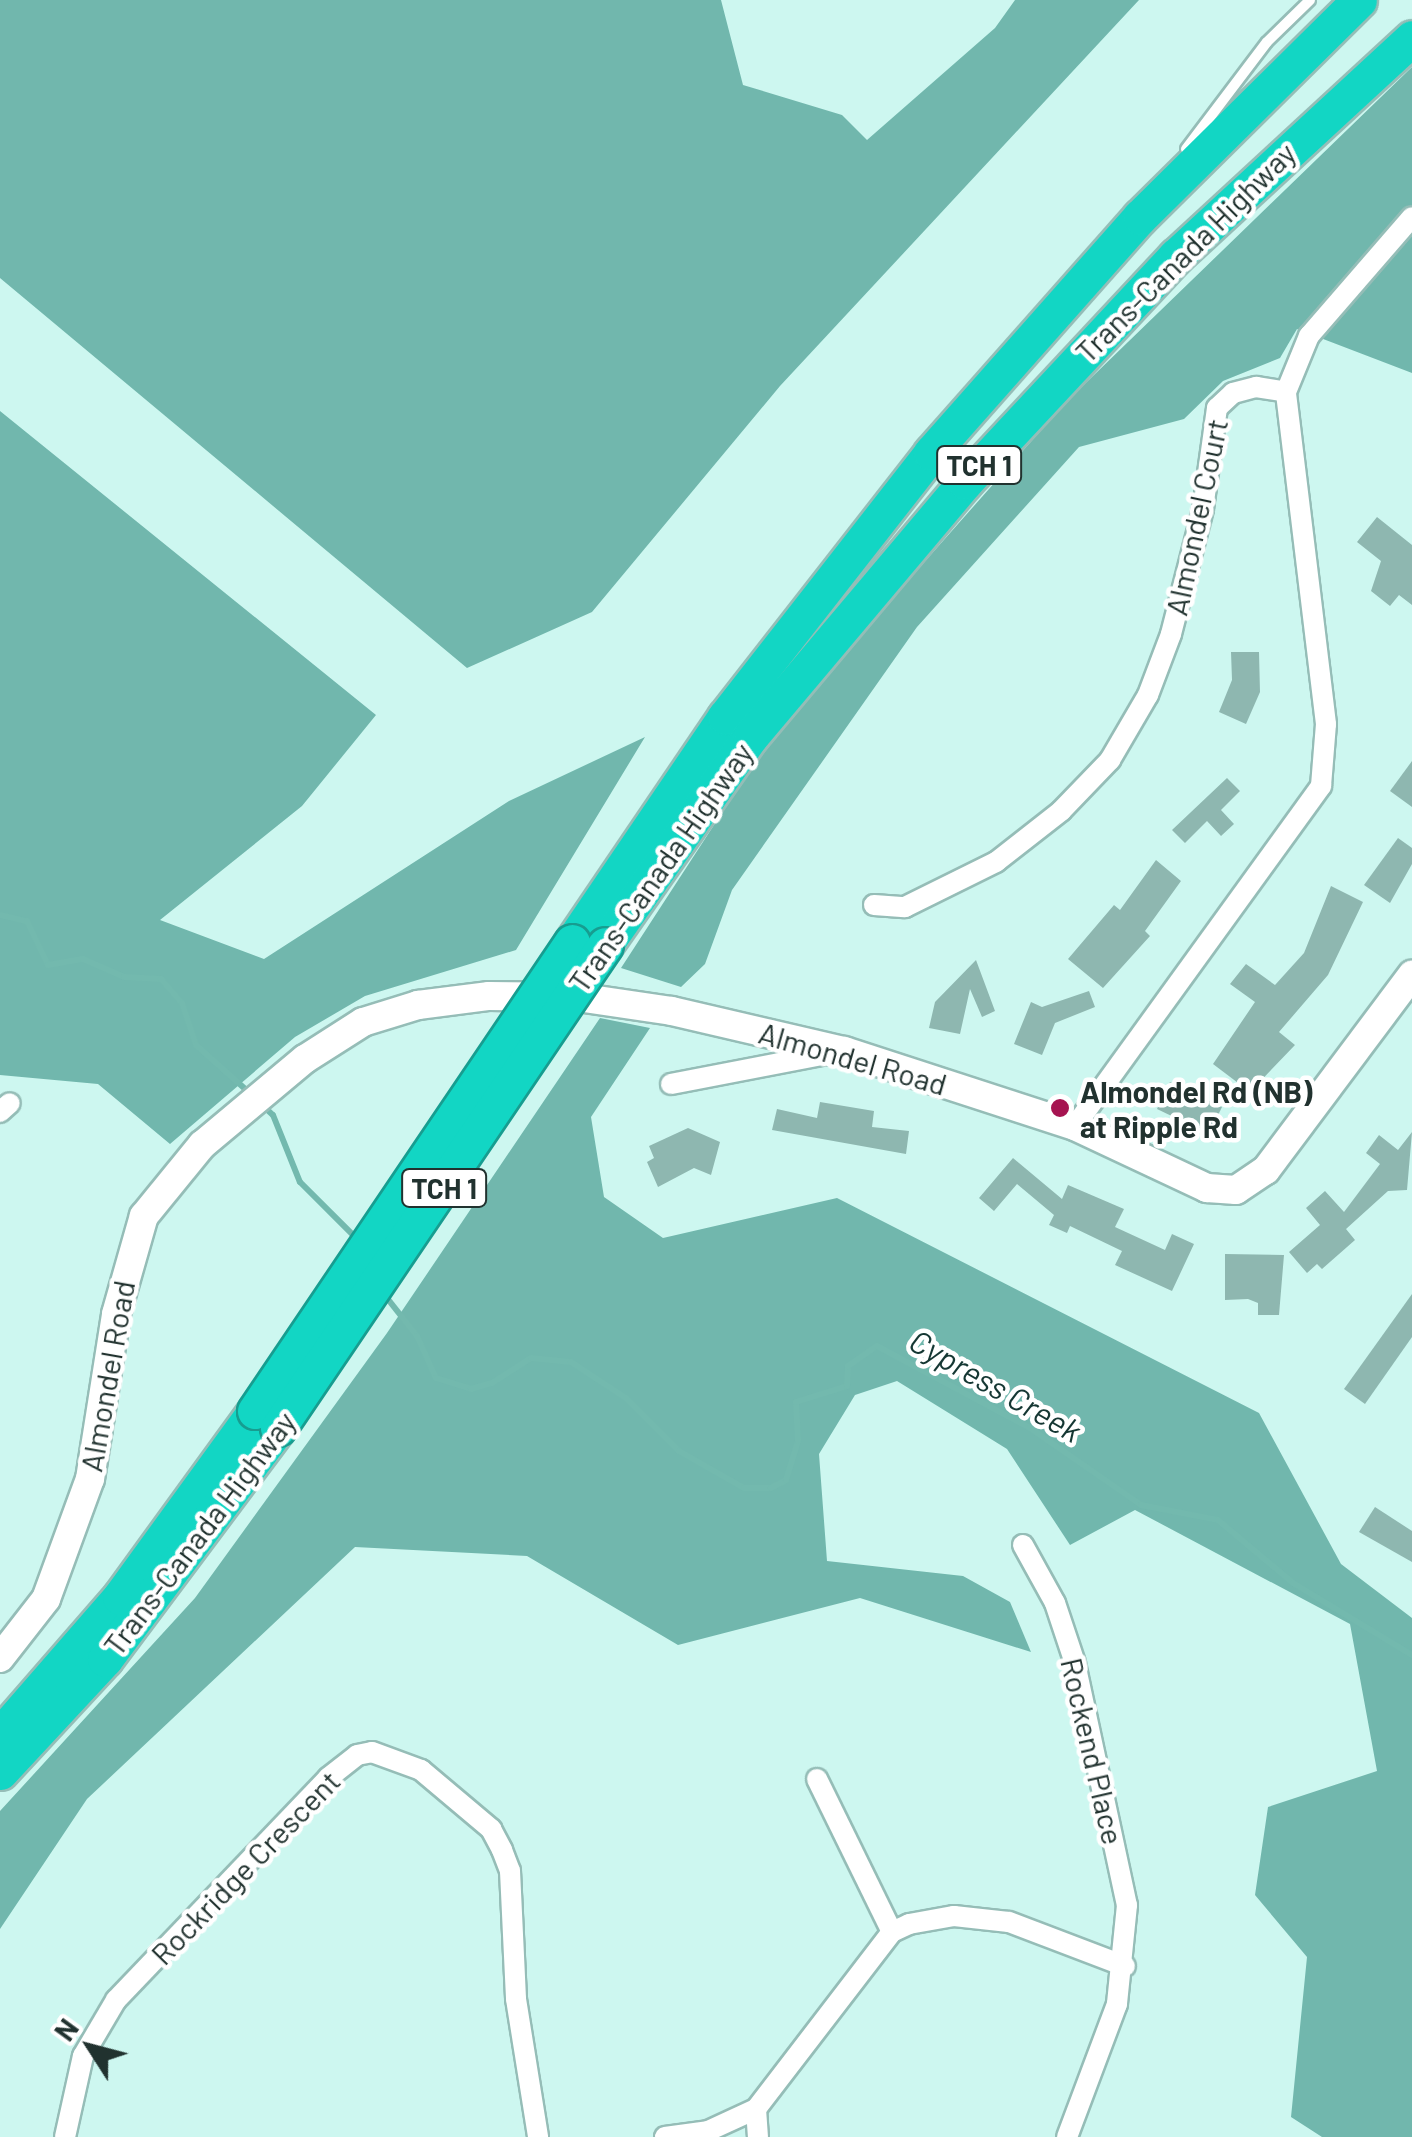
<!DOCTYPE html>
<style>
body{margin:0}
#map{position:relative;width:1412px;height:2137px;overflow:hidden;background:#cdf7f0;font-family:Barlow,sans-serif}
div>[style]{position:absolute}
.forest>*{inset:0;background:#71b7ad}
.stream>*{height:6px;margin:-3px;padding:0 3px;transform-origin:3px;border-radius:3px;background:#73b9ae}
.building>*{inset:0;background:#8eb7b0}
.roads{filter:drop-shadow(2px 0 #95bdb7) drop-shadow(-2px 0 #95bdb7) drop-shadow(0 2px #95bdb7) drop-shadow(0 -2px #95bdb7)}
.lane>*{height:10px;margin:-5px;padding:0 5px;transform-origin:5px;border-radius:5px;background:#fff}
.street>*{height:20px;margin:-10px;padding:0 10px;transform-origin:10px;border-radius:10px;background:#fff}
.secondary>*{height:28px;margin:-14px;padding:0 14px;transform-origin:14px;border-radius:14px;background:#fff}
.highway>*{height:35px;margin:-17.5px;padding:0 17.5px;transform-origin:17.5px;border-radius:17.5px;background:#12d6c4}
.bridges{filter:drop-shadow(2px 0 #179d90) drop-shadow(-2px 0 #179d90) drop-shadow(0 2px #179d90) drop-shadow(0 -2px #179d90)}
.highway-bridge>*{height:35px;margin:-17.5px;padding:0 17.5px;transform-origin:17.5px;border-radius:17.5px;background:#12d6c4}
.dots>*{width:28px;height:28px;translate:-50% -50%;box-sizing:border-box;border:5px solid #fff;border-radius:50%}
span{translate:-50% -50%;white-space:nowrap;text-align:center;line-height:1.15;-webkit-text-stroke:9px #fff;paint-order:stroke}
.shield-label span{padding:2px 8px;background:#fff;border:2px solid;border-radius:8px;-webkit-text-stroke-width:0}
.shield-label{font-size:28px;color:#21322f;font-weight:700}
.street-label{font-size:30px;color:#21322f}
.poi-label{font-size:30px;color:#21322f;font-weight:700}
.left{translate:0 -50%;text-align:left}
.water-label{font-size:32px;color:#153733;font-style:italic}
.north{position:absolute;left:40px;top:1997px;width:100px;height:100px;-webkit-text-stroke:8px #fff;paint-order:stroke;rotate:306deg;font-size:28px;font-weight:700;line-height:40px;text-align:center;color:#21322f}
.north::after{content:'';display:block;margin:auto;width:35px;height:45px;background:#21322f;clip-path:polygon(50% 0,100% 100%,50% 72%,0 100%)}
</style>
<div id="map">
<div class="forest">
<div style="clip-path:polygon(0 0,721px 0,743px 85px,842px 115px,867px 140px,995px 28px,1015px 0,1139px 0,780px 386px,592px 612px,467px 668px,0 278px)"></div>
<div style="clip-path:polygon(1412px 67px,1412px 373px,1297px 329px,1280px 358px,1223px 381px,1184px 419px,1079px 447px,917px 627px,732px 890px,705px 964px,681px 987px,621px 968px,753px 765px,881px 611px,1065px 403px)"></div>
<div style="clip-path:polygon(0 411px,376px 715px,302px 806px,160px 920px,264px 959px,509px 801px,645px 737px,516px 950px,365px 996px,295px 1037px,170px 1144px,98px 1084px,0 1075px)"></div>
<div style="clip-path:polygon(600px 1018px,650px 1028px,591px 1117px,604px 1197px,663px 1238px,837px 1198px,1259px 1413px,1341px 1564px,1412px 1618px,1412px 2137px,1322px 2137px,1291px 2117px,1307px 1957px,1255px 1895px,1268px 1807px,1377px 1771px,1350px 1624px,1135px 1510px,1070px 1545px,1007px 1449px,897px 1381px,855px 1395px,819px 1454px,827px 1561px,963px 1576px,1010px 1602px,1031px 1652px,860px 1598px,678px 1645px,527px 1556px,355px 1547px,87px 1799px,0 1929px,0 1811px,195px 1598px,387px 1333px)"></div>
</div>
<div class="stream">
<div style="left:0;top:915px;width:28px;rotate:13deg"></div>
<div style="left:27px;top:921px;width:49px;rotate:64.5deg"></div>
<div style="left:48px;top:965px;width:36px;rotate:-10deg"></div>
<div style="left:83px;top:959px;width:45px;rotate:23.7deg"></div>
<div style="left:124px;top:977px;width:37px;rotate:3deg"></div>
<div style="left:161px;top:979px;width:32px;rotate:49deg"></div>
<div style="left:182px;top:1003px;width:44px;rotate:71.6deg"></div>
<div style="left:196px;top:1045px;width:75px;rotate:41.8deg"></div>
<div style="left:261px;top:1104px;width:16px;rotate:43deg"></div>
<div style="left:273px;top:1115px;width:72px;rotate:68.1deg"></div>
<div style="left:300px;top:1182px;width:83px;rotate:45deg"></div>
<div style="left:383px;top:1293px;width:55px;rotate:51.7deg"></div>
<div style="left:417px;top:1336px;width:46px;rotate:65.7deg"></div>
<div style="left:436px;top:1378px;width:37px;rotate:17deg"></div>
<div style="left:471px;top:1389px;width:22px;rotate:-16deg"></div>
<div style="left:492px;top:1383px;width:46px;rotate:-32.7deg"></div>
<div style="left:531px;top:1358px;width:40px;rotate:5.7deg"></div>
<div style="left:571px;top:1362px;width:66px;rotate:33.2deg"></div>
<div style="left:626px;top:1398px;width:75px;rotate:45deg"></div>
<div style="left:679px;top:1451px;width:75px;rotate:29.6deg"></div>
<div style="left:744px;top:1488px;width:27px"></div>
<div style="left:771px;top:1488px;width:17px;rotate:-28deg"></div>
<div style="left:786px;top:1480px;width:41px;rotate:-72.9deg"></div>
<div style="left:798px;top:1441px;width:39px;rotate:-93deg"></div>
<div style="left:796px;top:1402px;width:53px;rotate:-17.4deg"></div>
<div style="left:847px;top:1386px;width:20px;rotate:-87deg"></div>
<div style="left:848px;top:1366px;width:35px;rotate:-35deg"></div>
<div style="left:877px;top:1346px;width:174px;rotate:28.2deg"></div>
<div style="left:1030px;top:1428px;width:135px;rotate:34.7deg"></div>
<div style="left:1141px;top:1505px;width:78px;rotate:11deg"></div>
<div style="left:1218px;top:1520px;width:98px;rotate:40deg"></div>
<div style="left:1293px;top:1583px;width:139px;rotate:31.2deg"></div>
</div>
<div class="building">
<div style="clip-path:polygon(1377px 517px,1412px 545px,1412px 605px,1399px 595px,1390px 606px,1371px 591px,1381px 561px,1357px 542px)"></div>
<div style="clip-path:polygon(1231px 652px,1259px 652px,1260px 692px,1246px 724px,1219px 712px,1232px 680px)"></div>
<div style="clip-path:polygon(1412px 761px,1412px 807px,1390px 791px)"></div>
<div style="clip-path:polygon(1227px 778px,1240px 791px,1221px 810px,1234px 824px,1221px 836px,1207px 821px,1185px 843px,1172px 830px)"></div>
<div style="clip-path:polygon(1398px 838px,1412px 848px,1412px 864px,1390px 903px,1364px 885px)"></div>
<div style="clip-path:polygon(1156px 860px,1181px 881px,1145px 931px,1150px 936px,1103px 988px,1068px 959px,1114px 905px,1120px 910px)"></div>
<div style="clip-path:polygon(1331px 886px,1363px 902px,1328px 975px,1279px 1032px,1295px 1045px,1250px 1092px,1213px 1064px,1255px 1002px,1230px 984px,1246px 964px,1275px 985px,1304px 953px)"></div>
<div style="clip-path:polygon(976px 960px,995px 1011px,982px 1017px,970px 989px,960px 1034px,929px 1028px,935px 1002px)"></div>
<div style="clip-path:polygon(1089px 991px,1095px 1007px,1055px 1023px,1042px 1055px,1014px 1044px,1031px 1002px,1042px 1007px)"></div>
<div style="clip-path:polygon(1170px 1082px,1222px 1107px,1209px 1134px,1157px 1109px)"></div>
<div style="clip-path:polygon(820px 1102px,874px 1111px,872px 1127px,909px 1131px,906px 1154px,772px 1130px,777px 1109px,817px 1118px)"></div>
<div style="clip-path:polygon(688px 1128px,720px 1142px,711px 1175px,694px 1168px,658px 1187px,647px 1162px,654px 1158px,649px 1146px)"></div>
<div style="clip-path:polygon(1412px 1132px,1407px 1190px,1388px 1191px,1346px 1229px,1355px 1240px,1322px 1269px,1317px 1264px,1307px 1273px,1289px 1252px,1320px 1225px,1306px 1208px,1325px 1191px,1344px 1212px,1380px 1164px,1366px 1153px,1379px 1135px,1398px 1150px)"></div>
<div style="clip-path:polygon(1013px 1158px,1062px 1199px,1068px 1185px,1124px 1209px,1115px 1227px,1165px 1250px,1172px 1234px,1194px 1244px,1172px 1291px,1115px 1265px,1122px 1251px,1070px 1226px,1067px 1233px,1049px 1225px,1054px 1215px,1017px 1184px,994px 1211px,979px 1198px)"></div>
<div style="clip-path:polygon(1225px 1254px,1284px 1255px,1279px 1315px,1258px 1315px,1258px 1303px,1248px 1299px,1225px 1300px)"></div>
<div style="clip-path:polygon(1412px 1294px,1412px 1337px,1365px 1404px,1344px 1389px)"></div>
<div style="clip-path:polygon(1375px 1507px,1412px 1531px,1412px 1562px,1359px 1532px)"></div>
</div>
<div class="roads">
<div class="lane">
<div style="left:1186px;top:149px;width:134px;rotate:-52.9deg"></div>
<div style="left:1267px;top:42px;width:60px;rotate:-44.3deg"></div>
</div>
<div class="street">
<div style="left:874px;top:905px;width:31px;rotate:4deg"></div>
<div style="left:905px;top:907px;width:102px;rotate:-26.3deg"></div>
<div style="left:996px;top:862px;width:83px;rotate:-38.1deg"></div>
<div style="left:1061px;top:811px;width:71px;rotate:-46.1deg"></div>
<div style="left:1110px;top:760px;width:75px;rotate:-59.7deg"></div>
<div style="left:1148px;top:695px;width:65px;rotate:-69.3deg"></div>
<div style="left:1171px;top:634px;width:129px;rotate:-75.6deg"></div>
<div style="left:1203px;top:509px;width:102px;rotate:-82.1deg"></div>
<div style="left:1217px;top:408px;width:22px;rotate:-43deg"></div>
<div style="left:1233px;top:393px;width:24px;rotate:-15deg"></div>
<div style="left:1256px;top:387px;width:30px;rotate:9deg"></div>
<div style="left:671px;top:1084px;width:169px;rotate:-10.9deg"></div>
<div style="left:0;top:1112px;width:13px;rotate:-42deg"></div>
<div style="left:1075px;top:1126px;width:420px;rotate:-54.1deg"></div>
<div style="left:1321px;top:786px;width:62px;rotate:-85.4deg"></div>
<div style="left:1326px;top:724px;width:334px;rotate:-96.9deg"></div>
<div style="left:1286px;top:392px;width:61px;rotate:-67.7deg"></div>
<div style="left:1309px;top:336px;width:157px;rotate:-49.1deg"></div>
<div style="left:1023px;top:1545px;width:66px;rotate:61.1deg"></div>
<div style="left:1055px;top:1603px;width:63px;rotate:71.6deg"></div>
<div style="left:1075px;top:1663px;width:248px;rotate:77.9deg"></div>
<div style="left:1127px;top:1905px;width:100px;rotate:95.8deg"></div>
<div style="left:1117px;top:2004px;width:142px;rotate:110.6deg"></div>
<div style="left:817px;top:1779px;width:170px;rotate:63.9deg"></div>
<div style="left:756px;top:2109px;width:28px;rotate:86deg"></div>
<div style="left:65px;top:2137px;width:83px;rotate:-77.5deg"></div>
<div style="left:83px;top:2056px;width:65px;rotate:-59.5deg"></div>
<div style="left:116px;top:2000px;width:307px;rotate:-46.3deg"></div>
<div style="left:328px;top:1778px;width:37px;rotate:-38deg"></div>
<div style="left:357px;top:1755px;width:15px;rotate:-11deg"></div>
<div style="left:372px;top:1752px;width:52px;rotate:20.2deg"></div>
<div style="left:421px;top:1770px;width:92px;rotate:40.1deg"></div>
<div style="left:491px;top:1829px;width:24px;rotate:62deg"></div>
<div style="left:502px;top:1850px;width:22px;rotate:69deg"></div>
<div style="left:510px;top:1871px;width:128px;rotate:87.3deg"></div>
<div style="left:516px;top:1999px;width:140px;rotate:80.9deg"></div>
<div style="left:665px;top:2137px;width:43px;rotate:-7.9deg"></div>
<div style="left:708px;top:2131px;width:53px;rotate:-24.6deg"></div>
<div style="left:756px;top:2109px;width:223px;rotate:-52.5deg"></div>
<div style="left:892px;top:1932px;width:19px;rotate:-25deg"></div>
<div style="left:909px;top:1924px;width:46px;rotate:-10.1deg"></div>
<div style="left:954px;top:1916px;width:55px;rotate:6.2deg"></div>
<div style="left:1009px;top:1922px;width:124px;rotate:20.8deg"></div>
</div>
<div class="secondary">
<div style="left:0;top:1658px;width:75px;rotate:-52.1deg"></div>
<div style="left:46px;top:1599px;width:128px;rotate:-69.9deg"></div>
<div style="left:90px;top:1479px;width:167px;rotate:-81deg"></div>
<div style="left:116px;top:1314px;width:102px;rotate:-74.1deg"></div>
<div style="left:144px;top:1216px;width:92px;rotate:-50.8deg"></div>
<div style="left:202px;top:1145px;width:134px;rotate:-39.9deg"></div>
<div style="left:305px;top:1059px;width:69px;rotate:-32.5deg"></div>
<div style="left:363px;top:1022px;width:58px;rotate:-17.2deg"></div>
<div style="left:418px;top:1005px;width:72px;rotate:-7.2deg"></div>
<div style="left:489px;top:996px;width:88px;rotate:0.7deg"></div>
<div style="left:577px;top:997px;width:96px;rotate:8.4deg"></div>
<div style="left:672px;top:1011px;width:177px;rotate:13.1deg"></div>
<div style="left:844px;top:1051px;width:243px;rotate:18deg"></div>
<div style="left:1075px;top:1126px;width:146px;rotate:25.2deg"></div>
<div style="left:1207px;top:1188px;width:29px;rotate:4deg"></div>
<div style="left:1236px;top:1190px;width:36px;rotate:-34deg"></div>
<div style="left:1266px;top:1170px;width:244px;rotate:-53.2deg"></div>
</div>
<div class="highway">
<div style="left:572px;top:942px;width:272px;rotate:-55.8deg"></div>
<div style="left:725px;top:717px;width:335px;rotate:-52deg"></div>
<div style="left:931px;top:453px;width:315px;rotate:-48.5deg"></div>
<div style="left:1140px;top:217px;width:308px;rotate:-44.7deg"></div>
<div style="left:605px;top:945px;width:255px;rotate:-55.1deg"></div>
<div style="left:751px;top:736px;width:332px;rotate:-49.9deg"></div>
<div style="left:965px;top:482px;width:309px;rotate:-47deg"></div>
<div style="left:1176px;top:256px;width:321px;rotate:-42.7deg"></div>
<div style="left:0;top:1735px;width:183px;rotate:-49deg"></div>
<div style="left:120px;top:1597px;width:230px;rotate:-54deg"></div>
<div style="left:0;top:1772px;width:154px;rotate:-47.1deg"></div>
<div style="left:105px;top:1659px;width:289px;rotate:-53.2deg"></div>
</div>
</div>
<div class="bridges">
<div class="highway-bridge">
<div style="left:255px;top:1411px;width:566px;rotate:-55.94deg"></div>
<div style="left:278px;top:1428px;width:583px;rotate:-55.9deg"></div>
</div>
</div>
<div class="dots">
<div style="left:1060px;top:1108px;background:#a61451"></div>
</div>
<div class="shield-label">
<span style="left:979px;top:465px">TCH 1</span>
<span style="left:444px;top:1188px">TCH 1</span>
</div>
<div class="street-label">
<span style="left:1185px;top:252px;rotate:-45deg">Trans-Canada Highway</span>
<span style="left:1196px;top:517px;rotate:-78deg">Almondel Court</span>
<span style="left:660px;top:867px;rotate:-55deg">Trans-Canada Highway</span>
<span style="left:853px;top:1058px;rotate:16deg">Almondel Road</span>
<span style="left:107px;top:1376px;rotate:-80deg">Almondel Road</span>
<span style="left:199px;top:1533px;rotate:-53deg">Trans-Canada Highway</span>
<span style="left:1093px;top:1751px;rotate:77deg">Rockend Place</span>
<span style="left:245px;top:1867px;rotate:-46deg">Rockridge Crescent</span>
</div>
<div class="poi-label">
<span class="left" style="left:1080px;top:1108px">Almondel Rd (NB)<br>at Ripple Rd</span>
</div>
<div class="water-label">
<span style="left:996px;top:1385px;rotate:30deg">Cypress Creek</span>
</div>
<div class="north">N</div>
</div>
